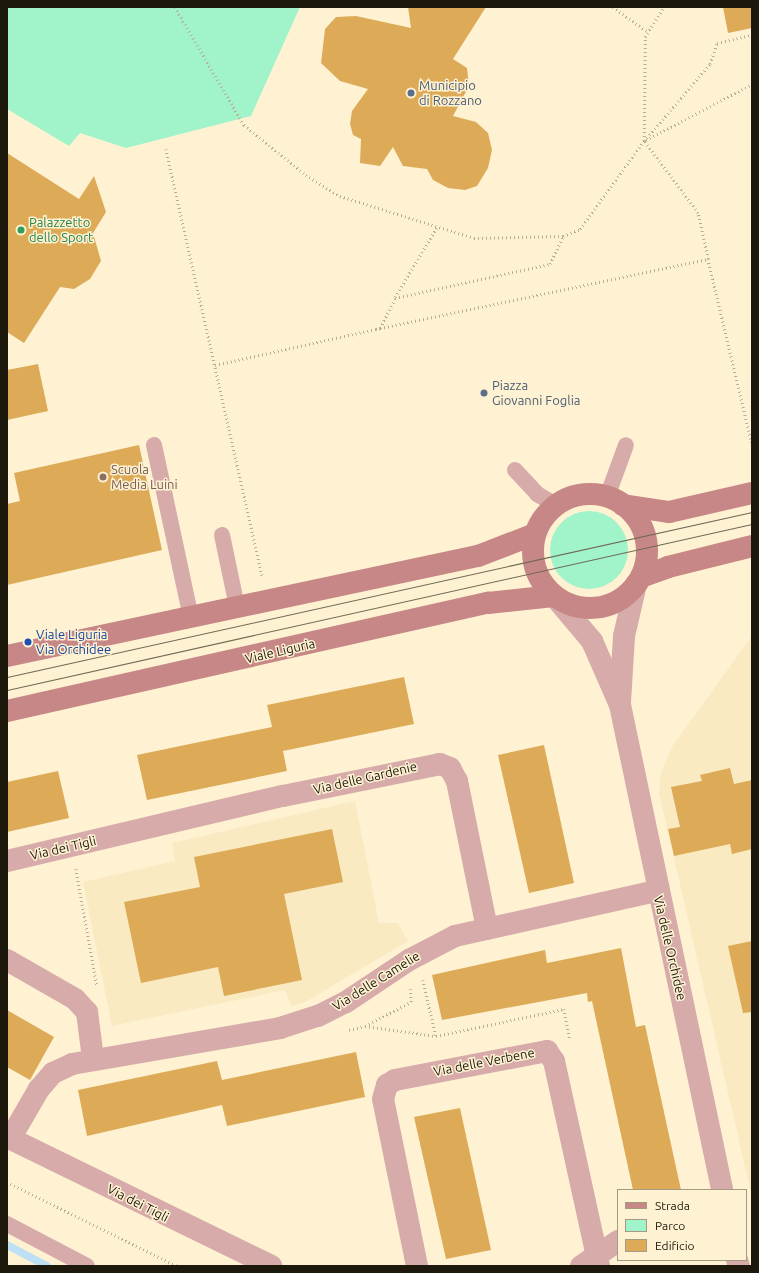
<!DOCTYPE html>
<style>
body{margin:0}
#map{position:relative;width:759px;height:1273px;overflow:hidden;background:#fef2d2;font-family:Ubuntu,sans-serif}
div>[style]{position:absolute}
.built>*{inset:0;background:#f9eac2}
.green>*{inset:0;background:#a1f3ca}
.round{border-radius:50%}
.stream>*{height:8px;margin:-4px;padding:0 4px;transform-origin:4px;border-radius:4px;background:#bde0f5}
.building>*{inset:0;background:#ddab57}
.path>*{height:2.5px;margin-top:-1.25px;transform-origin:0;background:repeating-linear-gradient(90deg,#b7ae94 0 1px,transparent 0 4px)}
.lane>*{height:16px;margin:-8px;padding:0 8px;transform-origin:8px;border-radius:8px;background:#d7abaa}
.street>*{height:22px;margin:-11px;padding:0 11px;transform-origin:11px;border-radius:11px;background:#d7abaa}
.secondary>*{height:22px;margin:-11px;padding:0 11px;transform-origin:11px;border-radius:11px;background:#c78786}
.secondary>.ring{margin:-11px;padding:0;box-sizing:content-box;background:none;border:22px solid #c78786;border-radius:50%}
.tram>*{height:1px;margin:-0.5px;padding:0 0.5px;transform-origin:0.5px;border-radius:0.5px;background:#6f6955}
.dots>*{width:11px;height:11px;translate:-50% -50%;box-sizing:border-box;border:2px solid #fef2d2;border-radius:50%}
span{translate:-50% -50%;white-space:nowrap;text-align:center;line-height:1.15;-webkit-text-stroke:3px #fef2d2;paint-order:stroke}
.service-label{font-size:13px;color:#4e5e75}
.left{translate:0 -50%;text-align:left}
.leisure-label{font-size:13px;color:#27864d}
.education-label{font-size:13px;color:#785e54}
.transit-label{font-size:13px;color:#164399}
.street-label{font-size:13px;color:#1c180c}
.frame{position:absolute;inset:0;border:8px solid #1c180c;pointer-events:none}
.legend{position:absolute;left:617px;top:1189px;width:130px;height:72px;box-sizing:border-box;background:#fef2d2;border:1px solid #a49b83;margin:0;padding:5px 7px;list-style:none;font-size:12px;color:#1c180c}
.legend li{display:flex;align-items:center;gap:8px;height:20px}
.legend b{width:20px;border:1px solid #a49b83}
</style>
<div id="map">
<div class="built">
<div style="clip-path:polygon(752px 636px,752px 1197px,659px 793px,661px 773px,673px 745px)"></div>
<div style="clip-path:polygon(355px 801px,379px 923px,398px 923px,408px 941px,305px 1002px,291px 1006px,285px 990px,112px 1026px,83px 882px,175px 861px,172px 843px)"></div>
</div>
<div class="green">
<div style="clip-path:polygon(7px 7px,300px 7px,251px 116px,126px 148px,80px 133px,69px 146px,7px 109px)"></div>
<div class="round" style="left:550px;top:511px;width:78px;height:78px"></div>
</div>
<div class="stream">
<div style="left:7px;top:1245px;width:45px;rotate:27.7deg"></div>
</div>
<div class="building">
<div style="clip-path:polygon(408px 7px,486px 7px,453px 59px,467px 68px,469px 86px,453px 116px,476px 122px,488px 133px,492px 150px,488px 168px,477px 186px,465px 190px,448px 188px,433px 180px,427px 169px,403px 166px,393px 147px,380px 166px,360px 163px,361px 139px,353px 135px,350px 124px,352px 111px,368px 89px,340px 81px,321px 63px,325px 29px,336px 17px,356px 16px,411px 28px)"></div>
<div style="clip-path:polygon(723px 7px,752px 7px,752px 28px,728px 33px)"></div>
<div style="clip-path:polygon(7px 153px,79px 199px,94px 176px,106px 212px,93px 233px,101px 261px,90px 279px,74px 289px,60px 287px,24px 343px,7px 332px)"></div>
<div style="clip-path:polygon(38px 364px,48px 411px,7px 420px,7px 370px)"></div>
<div style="clip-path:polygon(139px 445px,162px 550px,7px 585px,7px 504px,20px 501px,14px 473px)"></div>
<div style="clip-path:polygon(404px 677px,414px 724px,283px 751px,287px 771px,147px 800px,137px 755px,272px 727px,267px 705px)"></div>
<div style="clip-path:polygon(544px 745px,574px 883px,529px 893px,498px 755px)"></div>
<div style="clip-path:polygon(730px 768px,734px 784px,752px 780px,752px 849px,732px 854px,730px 844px,674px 856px,668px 829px,680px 827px,671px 787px,702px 781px,700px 775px)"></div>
<div style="clip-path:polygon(58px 771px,69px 818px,7px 832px,7px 782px)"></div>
<div style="clip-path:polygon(332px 829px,343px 882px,284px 894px,302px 980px,224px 996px,218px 967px,141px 983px,124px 902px,200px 887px,194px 857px)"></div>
<div style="clip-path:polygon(752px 941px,752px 1012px,743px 1013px,728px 946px)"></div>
<div style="clip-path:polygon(621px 948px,636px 1027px,645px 1025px,681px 1190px,633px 1190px,592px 1001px,588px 1002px,587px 993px,442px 1020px,432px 975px,545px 950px,547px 963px)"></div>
<div style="clip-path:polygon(7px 1010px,54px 1037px,30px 1080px,7px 1067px)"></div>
<div style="clip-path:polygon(356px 1052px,365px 1097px,227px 1126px,222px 1105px,87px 1136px,78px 1090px,217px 1061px,222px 1080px)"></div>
<div style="clip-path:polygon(460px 1108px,491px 1250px,446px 1259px,414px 1117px)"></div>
</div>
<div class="path">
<div style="left:175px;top:7px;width:137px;rotate:59.7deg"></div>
<div style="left:244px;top:125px;width:80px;rotate:38.9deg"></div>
<div style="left:306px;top:175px;width:40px;rotate:32deg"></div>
<div style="left:340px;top:196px;width:140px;rotate:17.4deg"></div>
<div style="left:474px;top:238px;width:89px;rotate:-1.3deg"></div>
<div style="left:563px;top:236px;width:18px;rotate:-22deg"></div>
<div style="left:580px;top:229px;width:109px;rotate:-54deg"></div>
<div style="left:644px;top:141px;width:104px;rotate:-89.4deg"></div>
<div style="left:645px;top:37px;width:36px;rotate:-58deg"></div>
<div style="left:613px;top:7px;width:43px;rotate:35.5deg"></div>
<div style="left:646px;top:140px;width:120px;rotate:-27.8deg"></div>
<div style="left:166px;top:149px;width:438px;rotate:77.3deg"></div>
<div style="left:437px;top:228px;width:82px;rotate:121deg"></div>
<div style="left:395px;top:298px;width:159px;rotate:-12.4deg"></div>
<div style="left:550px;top:264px;width:31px;rotate:-65deg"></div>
<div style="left:708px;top:259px;width:47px;rotate:-102.3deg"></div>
<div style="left:698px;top:213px;width:90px;rotate:-126.9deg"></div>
<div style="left:644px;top:141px;width:101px;rotate:-49.4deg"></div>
<div style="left:710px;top:64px;width:22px;rotate:-72deg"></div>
<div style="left:717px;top:43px;width:36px;rotate:-13deg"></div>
<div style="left:376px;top:329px;width:339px;rotate:-11.9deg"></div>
<div style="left:708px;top:259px;width:190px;rotate:76.6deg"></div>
<div style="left:215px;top:365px;width:169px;rotate:-12.6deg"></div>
<div style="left:380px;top:328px;width:34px;rotate:-63deg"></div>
<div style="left:76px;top:869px;width:119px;rotate:79.8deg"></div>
<div style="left:423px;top:980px;width:57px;rotate:76.9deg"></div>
<div style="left:365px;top:1026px;width:72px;rotate:8deg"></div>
<div style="left:436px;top:1036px;width:131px;rotate:-11.9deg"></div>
<div style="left:564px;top:1009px;width:32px;rotate:79deg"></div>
<div style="left:349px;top:1030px;width:16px;rotate:-14deg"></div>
<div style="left:365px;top:1026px;width:52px;rotate:-27.6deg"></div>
<div style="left:411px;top:1002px;width:13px;rotate:-94deg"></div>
<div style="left:7px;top:1182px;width:190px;rotate:26.3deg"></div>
</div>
<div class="lane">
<div style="left:154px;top:445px;width:176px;rotate:77.9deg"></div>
<div style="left:515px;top:470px;width:33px;rotate:47deg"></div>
<div style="left:537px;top:494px;width:22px;rotate:30deg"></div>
<div style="left:607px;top:497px;width:55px;rotate:-69.9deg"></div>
<div style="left:222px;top:535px;width:74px;rotate:78.2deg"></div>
<div style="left:7px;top:1224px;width:90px;rotate:27.7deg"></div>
</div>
<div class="street">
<div style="left:554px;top:596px;width:59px;rotate:49.8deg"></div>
<div style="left:592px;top:641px;width:70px;rotate:66.4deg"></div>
<div style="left:620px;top:705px;width:496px;rotate:78.1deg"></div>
<div style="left:620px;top:702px;width:66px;rotate:-86.5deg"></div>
<div style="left:624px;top:636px;width:53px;rotate:-77deg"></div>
<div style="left:7px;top:861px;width:284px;rotate:-13.3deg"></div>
<div style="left:283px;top:796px;width:160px;rotate:-11.5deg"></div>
<div style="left:440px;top:764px;width:11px;rotate:22deg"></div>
<div style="left:450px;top:768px;width:15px;rotate:62deg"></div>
<div style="left:457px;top:781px;width:151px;rotate:78.5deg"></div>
<div style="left:7px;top:960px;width:78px;rotate:29.8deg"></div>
<div style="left:75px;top:999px;width:18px;rotate:47deg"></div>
<div style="left:87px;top:1012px;width:47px;rotate:82.7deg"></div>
<div style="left:7px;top:1137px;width:294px;rotate:26deg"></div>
<div style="left:10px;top:1139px;width:58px;rotate:-59.9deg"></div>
<div style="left:39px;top:1089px;width:21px;rotate:-49deg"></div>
<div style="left:53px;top:1073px;width:21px;rotate:-25deg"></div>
<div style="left:72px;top:1064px;width:211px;rotate:-9.8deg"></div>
<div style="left:280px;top:1028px;width:40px;rotate:-18deg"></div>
<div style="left:318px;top:1016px;width:31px;rotate:-27deg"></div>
<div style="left:346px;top:1002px;width:76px;rotate:-33.7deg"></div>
<div style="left:409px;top:960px;width:52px;rotate:-27.6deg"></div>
<div style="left:455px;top:936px;width:207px;rotate:-12.6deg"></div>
<div style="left:737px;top:1260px;width:6px;rotate:72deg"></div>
<div style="left:417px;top:1266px;width:170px;rotate:-101.5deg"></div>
<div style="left:383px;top:1099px;width:15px;rotate:-74deg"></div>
<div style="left:387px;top:1085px;width:9px;rotate:-32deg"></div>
<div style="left:395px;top:1080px;width:155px;rotate:-10.8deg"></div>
<div style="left:547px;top:1051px;width:12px;rotate:55deg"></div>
<div style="left:554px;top:1061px;width:210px;rotate:77.6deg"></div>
<div style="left:581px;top:1266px;width:45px;rotate:-34deg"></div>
</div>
<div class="secondary">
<div class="ring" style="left:533px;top:494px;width:92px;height:92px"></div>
<div style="left:623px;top:505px;width:47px;rotate:8.7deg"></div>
<div style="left:669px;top:512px;width:85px;rotate:-12.9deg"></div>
<div style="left:641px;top:577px;width:29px;rotate:-20deg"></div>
<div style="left:668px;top:567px;width:87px;rotate:-14deg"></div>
<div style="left:7px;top:656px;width:481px;rotate:-12deg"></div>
<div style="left:478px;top:556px;width:61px;rotate:-21.1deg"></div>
<div style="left:7px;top:711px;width:493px;rotate:-12.7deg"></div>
<div style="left:488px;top:603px;width:66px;rotate:-6.1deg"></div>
</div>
<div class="tram">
<div style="left:7px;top:677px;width:763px;rotate:-12.49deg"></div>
<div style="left:7px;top:690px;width:763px;rotate:-12.56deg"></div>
</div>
<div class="dots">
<div style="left:411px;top:93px;background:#5c6f8a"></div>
<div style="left:21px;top:230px;background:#2e9e5b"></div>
<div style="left:484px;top:393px;background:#5c6f8a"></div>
<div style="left:103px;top:477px;background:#8d6e63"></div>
<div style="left:28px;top:642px;background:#1a4fb4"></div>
</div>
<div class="service-label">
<span class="left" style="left:419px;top:93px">Municipio<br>di Rozzano</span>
<span class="left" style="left:492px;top:393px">Piazza<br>Giovanni Foglia</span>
</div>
<div class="leisure-label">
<span class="left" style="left:29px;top:230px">Palazzetto<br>dello Sport</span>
</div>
<div class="education-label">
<span class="left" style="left:111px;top:477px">Scuola<br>Media Luini</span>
</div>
<div class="transit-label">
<span class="left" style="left:36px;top:642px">Viale Liguria<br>Via Orchidee</span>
</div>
<div class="street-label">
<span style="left:280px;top:651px;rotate:-13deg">Viale Liguria</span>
<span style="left:365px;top:778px;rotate:-13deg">Via delle Gardenie</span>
<span style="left:63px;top:848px;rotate:-13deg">Via dei Tigli</span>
<span style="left:670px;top:948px;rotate:77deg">Via delle Orchidee</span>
<span style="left:376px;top:981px;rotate:-32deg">Via delle Camelie</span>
<span style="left:484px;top:1062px;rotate:-11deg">Via delle Verbene</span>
<span style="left:138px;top:1203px;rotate:27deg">Via dei Tigli</span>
</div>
<div class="frame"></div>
<ul class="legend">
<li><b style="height:5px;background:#c78786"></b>Strada</li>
<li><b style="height:11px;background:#a1f3ca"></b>Parco</li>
<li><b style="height:11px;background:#ddab57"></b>Edificio</li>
</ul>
</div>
